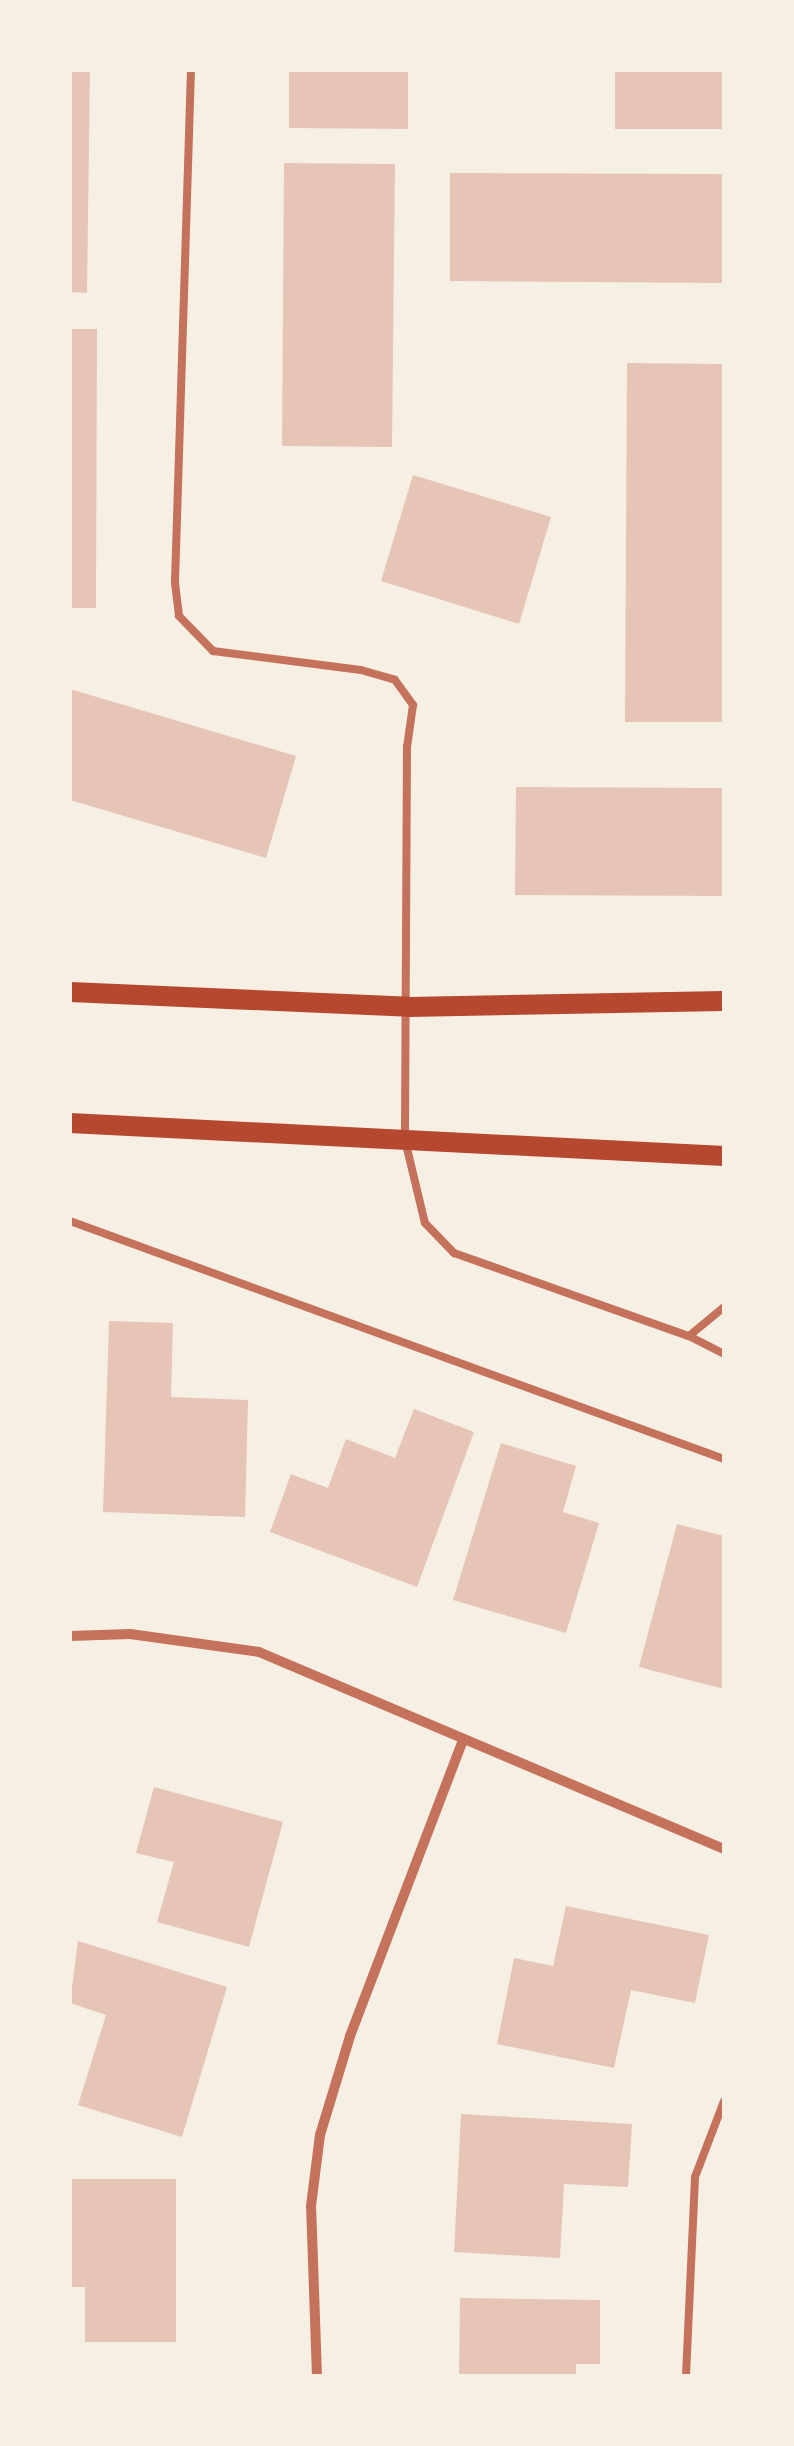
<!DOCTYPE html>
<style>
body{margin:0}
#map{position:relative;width:794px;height:2446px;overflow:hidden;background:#f6efe4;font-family:Karla,sans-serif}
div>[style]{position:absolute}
.building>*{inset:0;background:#e6c5b7}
.service>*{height:8px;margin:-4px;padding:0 4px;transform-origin:4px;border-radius:4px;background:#c5725c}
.minor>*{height:10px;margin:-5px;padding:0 5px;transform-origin:5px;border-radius:5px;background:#c5725c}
.secondary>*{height:20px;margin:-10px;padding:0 10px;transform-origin:10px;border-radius:10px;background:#b5482f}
span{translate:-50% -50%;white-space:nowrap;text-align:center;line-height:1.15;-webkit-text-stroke:10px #f6efe4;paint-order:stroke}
.frame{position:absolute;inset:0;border:72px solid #f6efe4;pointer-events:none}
</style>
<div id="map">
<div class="building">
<div style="clip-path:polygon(70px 70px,90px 70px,87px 293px,70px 292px)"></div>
<div style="clip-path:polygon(289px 70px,408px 70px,408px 129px,289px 128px)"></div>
<div style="clip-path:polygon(615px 70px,724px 70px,724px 129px,615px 129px)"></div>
<div style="clip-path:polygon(284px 163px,395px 164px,392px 447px,282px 446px)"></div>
<div style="clip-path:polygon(450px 173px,724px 174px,724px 283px,450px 281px)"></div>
<div style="clip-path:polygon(70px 329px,97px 329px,96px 608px,70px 608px)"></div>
<div style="clip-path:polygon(627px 363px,724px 364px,724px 722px,625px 722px)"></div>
<div style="clip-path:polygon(413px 475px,551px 517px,519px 624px,381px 581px)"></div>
<div style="clip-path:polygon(70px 689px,296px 756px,266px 858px,70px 800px)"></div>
<div style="clip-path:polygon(516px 787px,724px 788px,724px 896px,515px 895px)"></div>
<div style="clip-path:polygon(109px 1321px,173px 1323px,171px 1397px,248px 1400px,245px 1517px,103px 1512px)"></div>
<div style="clip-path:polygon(414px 1409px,474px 1432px,417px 1587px,270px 1532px,291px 1474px,328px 1488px,346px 1439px,395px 1458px)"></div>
<div style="clip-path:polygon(501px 1443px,576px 1466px,563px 1512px,599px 1523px,566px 1633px,453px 1600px)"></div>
<div style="clip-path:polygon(677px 1524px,724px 1536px,724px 1689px,639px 1667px)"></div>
<div style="clip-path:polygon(154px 1787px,283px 1822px,249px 1947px,157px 1922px,174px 1862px,136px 1853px)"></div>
<div style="clip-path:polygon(566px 1906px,709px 1935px,695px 2003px,631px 1990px,614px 2068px,497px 2044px,514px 1958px,553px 1966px)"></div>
<div style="clip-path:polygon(78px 1941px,227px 1987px,182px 2137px,78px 2105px,106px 2015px,70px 2003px)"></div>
<div style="clip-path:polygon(461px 2114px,632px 2124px,628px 2187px,564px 2184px,560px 2258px,454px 2252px)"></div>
<div style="clip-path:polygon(70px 2179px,176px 2179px,176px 2342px,85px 2342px,85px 2287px,70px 2287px)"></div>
<div style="clip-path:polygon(460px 2298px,600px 2300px,600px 2364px,576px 2364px,576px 2376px,459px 2376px)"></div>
</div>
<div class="service">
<div style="left:191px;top:70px;width:513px;rotate:91.79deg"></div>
<div style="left:175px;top:583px;width:33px;rotate:83deg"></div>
<div style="left:179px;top:616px;width:49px;rotate:45.8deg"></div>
<div style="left:213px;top:651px;width:149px;rotate:7.3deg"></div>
<div style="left:361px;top:670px;width:35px;rotate:16deg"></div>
<div style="left:395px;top:680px;width:31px;rotate:54deg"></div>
<div style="left:413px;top:705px;width:42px;rotate:98.1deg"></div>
<div style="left:407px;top:747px;width:393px;rotate:90.3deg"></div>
<div style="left:405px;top:1140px;width:85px;rotate:76.5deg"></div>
<div style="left:425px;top:1223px;width:42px;rotate:46deg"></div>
<div style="left:454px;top:1253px;width:249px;rotate:19.5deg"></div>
<div style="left:689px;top:1336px;width:45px;rotate:-39.6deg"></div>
<div style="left:70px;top:1221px;width:696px;rotate:20deg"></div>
<div style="left:689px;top:1336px;width:39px;rotate:27deg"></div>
<div style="left:686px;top:2376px;width:199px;rotate:-87.4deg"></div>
<div style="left:695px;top:2177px;width:81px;rotate:-69.1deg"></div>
</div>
<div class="minor">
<div style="left:70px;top:1636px;width:60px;rotate:-1.9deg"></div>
<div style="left:130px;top:1634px;width:130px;rotate:7.9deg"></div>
<div style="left:259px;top:1652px;width:505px;rotate:22.96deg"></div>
<div style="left:317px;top:2376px;width:170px;rotate:-92deg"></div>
<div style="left:311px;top:2206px;width:72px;rotate:-82.8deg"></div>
<div style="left:320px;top:2135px;width:103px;rotate:-73.1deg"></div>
<div style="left:350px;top:2036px;width:315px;rotate:-69.1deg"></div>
</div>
<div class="secondary">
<div style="left:70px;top:992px;width:339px;rotate:2.5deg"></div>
<div style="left:409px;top:1007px;width:315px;rotate:-1.1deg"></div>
<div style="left:70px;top:1123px;width:655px;rotate:2.89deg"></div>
</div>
<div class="frame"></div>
</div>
